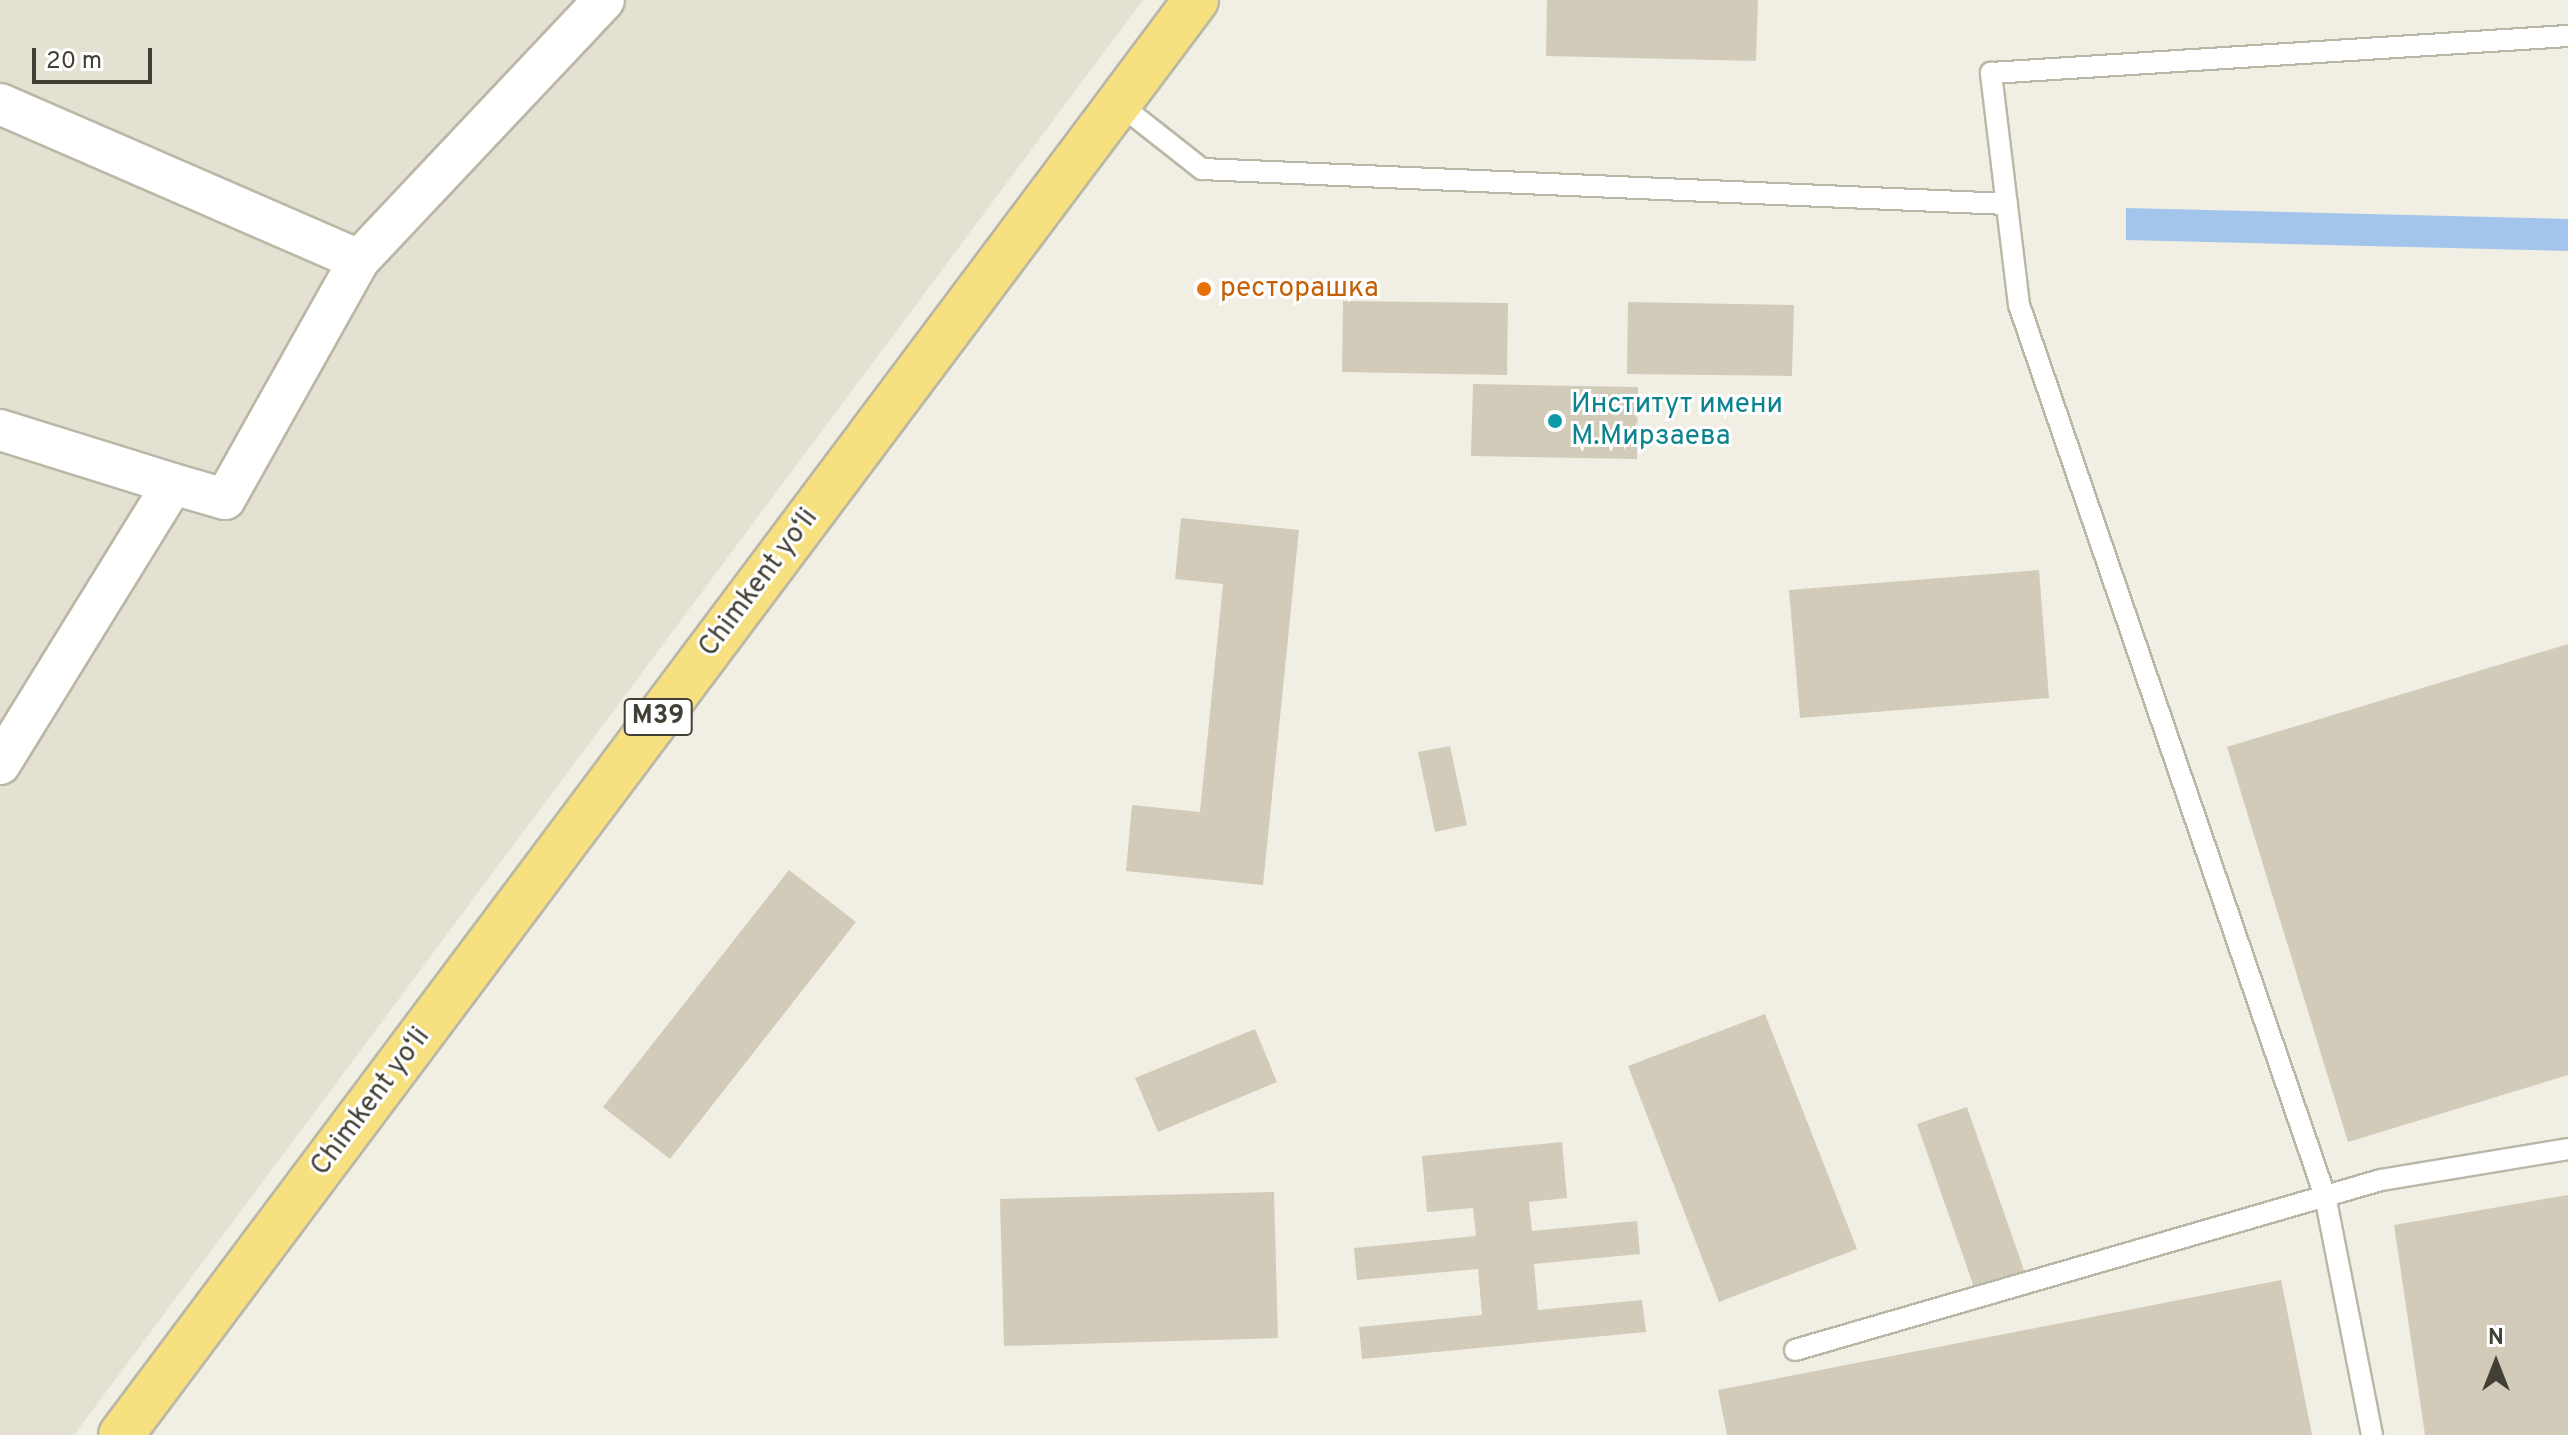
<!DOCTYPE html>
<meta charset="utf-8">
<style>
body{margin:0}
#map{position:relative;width:2568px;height:1435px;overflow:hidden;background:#f1efe4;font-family:Overpass,sans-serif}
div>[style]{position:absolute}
.residential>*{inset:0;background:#e4e1d2}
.water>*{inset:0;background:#a3c5eb}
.building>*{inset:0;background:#d2cbba}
.roads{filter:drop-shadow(2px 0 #bbb7a7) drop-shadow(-2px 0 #bbb7a7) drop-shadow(0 2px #bbb7a7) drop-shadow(0 -2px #bbb7a7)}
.service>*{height:20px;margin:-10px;padding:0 10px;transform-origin:10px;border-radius:10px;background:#fff}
.minor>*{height:40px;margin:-20px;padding:0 20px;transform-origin:20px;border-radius:20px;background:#fff}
.trunk>*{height:44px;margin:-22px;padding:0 22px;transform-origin:22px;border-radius:22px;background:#f6e080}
.dots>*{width:22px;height:22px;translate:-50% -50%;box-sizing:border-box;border:4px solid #fff;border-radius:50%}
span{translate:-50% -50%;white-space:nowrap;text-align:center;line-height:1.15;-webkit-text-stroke:6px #fff;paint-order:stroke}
.shield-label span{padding:2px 6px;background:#fff;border:2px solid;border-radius:6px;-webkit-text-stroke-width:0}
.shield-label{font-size:26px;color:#423f34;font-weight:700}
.food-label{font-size:28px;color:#c56008}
.left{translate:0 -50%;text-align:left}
.culture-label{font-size:28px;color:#0d838f}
.street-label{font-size:28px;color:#423f34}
.north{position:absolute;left:2456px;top:1323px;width:80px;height:80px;-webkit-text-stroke:6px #fff;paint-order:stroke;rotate:0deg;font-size:22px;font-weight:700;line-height:32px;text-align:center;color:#423f34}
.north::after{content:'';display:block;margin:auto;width:28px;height:36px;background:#423f34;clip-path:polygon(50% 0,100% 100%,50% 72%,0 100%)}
.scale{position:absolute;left:32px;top:48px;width:120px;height:36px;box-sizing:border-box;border:4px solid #423f34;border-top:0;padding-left:10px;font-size:24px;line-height:28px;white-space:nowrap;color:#423f34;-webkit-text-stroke:6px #fff;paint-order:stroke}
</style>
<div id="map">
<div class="residential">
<div style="clip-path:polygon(0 0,1143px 0,74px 1435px,0 1435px)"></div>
</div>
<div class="water">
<div style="clip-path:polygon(2126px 208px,2568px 219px,2568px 251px,2126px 240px)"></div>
</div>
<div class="building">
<div style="clip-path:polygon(1547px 0,1758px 0,1756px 61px,1546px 56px)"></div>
<div style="clip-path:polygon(1343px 301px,1508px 303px,1507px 375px,1342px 372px)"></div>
<div style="clip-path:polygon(1628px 302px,1794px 305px,1792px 376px,1627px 374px)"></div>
<div style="clip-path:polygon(1473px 384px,1638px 387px,1637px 459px,1471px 456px)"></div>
<div style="clip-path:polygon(1181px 518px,1299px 530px,1263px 885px,1126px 871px,1132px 805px,1200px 812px,1223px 584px,1175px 579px)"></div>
<div style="clip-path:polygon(2039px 570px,2049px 698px,1800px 718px,1789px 590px)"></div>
<div style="clip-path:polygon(2568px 644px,2568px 1075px,2348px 1142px,2227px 747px)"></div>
<div style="clip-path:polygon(1450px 746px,1467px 825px,1435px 832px,1418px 752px)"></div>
<div style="clip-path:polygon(789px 870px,856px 922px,670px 1159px,603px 1107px)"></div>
<div style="clip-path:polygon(1765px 1014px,1857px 1249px,1719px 1302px,1628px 1066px)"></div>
<div style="clip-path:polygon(1255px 1029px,1277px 1082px,1158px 1132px,1135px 1078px)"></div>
<div style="clip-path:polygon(1967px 1107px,2025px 1273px,1975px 1290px,1917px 1124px)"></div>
<div style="clip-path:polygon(1562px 1142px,1567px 1198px,1529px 1202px,1532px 1231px,1637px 1221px,1640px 1254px,1534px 1264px,1538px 1310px,1642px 1300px,1646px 1332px,1362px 1359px,1359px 1327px,1482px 1315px,1478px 1269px,1357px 1280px,1354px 1248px,1476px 1236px,1473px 1208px,1427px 1212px,1422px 1156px)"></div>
<div style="clip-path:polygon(1274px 1192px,1278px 1338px,1004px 1346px,1000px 1199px)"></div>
<div style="clip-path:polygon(2568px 1195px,2568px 1435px,2425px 1435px,2394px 1225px)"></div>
<div style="clip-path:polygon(2281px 1280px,2312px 1435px,1727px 1435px,1718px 1390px)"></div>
</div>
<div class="roads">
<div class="service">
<div style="left:1118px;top:103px;width:107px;rotate:38.2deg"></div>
<div style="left:1202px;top:169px;width:806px;rotate:2.49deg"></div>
<div style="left:1795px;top:1350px;width:610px;rotate:-16.18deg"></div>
<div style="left:2381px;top:1180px;width:190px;rotate:-9.4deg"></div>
<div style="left:2372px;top:1435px;width:244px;rotate:-101.1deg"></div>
<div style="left:2325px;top:1196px;width:942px;rotate:-108.95deg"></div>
<div style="left:2019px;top:305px;width:234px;rotate:-96.9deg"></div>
<div style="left:1991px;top:73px;width:578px;rotate:-3.67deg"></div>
</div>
<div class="minor">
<div style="left:0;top:104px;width:391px;rotate:23.5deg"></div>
<div style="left:0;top:430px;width:181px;rotate:17.3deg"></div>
<div style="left:0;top:764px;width:329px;rotate:-58.3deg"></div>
<div style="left:173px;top:484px;width:54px;rotate:16.1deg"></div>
<div style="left:225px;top:499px;width:274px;rotate:-60.7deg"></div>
<div style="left:359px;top:260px;width:357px;rotate:-46.7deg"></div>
</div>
<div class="trunk">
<div style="left:121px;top:1435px;width:1793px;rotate:-53.16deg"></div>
</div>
</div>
<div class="dots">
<div style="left:1204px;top:289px;background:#e8710a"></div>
<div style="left:1555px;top:421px;background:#0f9aa8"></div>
</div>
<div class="shield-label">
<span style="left:658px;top:717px">M39</span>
</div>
<div class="food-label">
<span class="left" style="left:1220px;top:289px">ресторашка</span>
</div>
<div class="culture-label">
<span class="left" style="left:1571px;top:421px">Институт имени<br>М.Мирзаева</span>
</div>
<div class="street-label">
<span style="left:759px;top:583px;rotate:-53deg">Chimkent yo‘li</span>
<span style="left:371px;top:1102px;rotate:-53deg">Chimkent yo‘li</span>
</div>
<div class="north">N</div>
<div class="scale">20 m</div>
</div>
